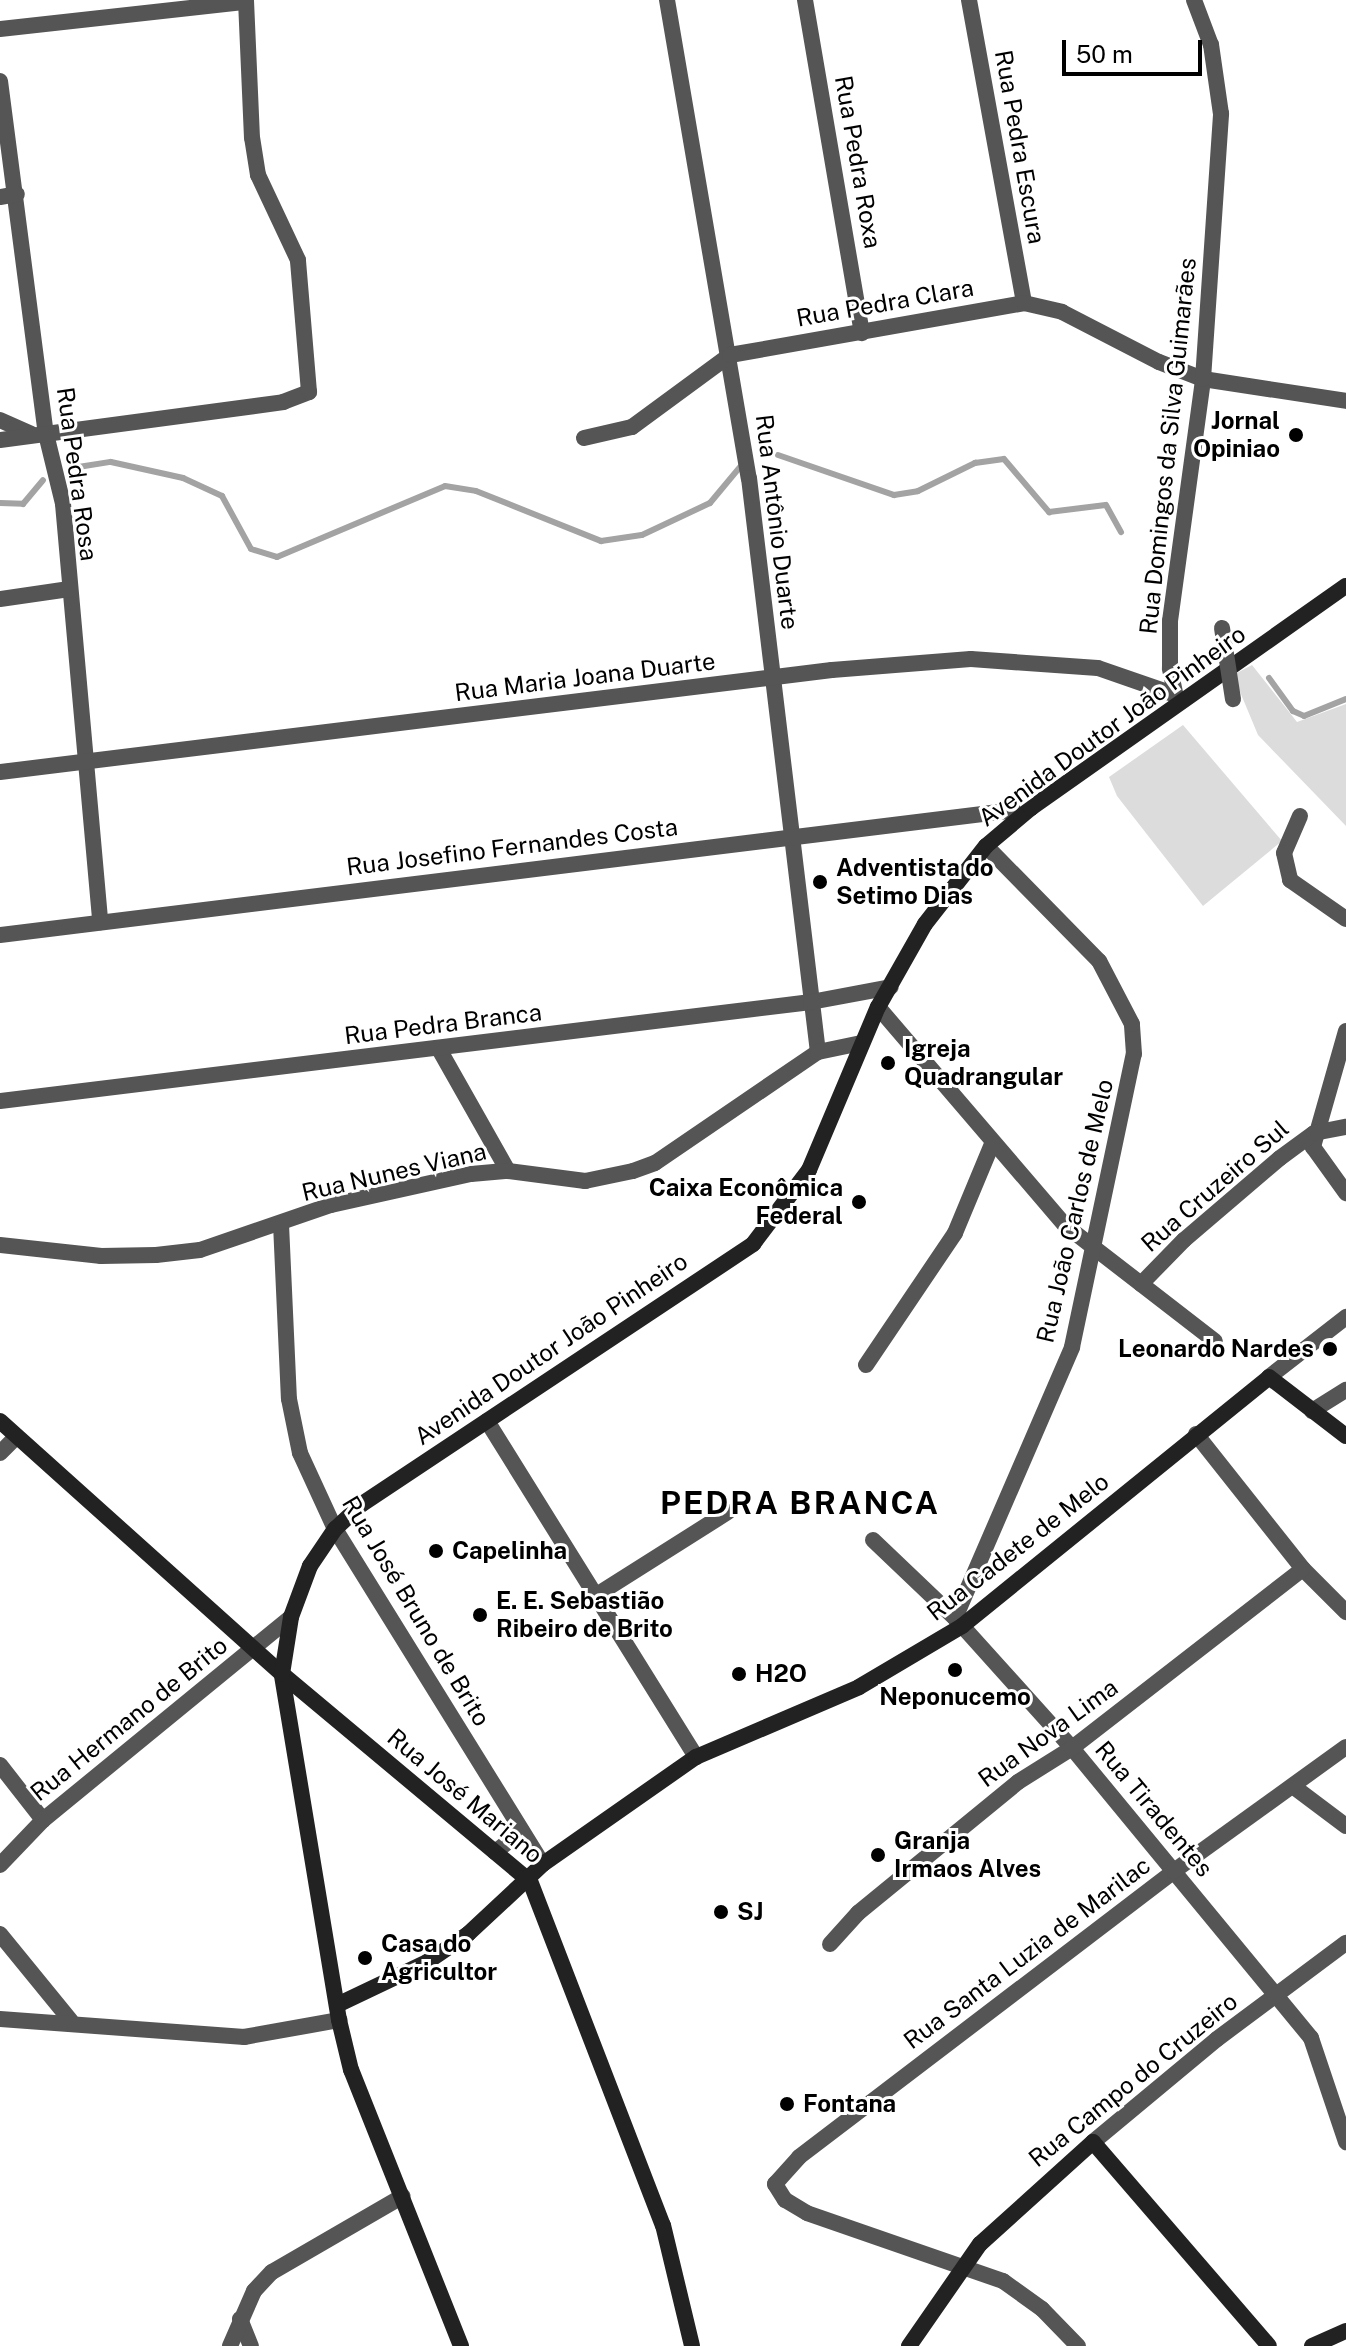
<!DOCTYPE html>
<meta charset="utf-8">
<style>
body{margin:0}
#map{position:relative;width:1346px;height:2346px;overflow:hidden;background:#fff;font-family:"Public Sans",sans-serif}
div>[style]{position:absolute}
.green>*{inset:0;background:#dcdcdc}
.stream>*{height:6px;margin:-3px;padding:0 3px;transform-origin:3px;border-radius:3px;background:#a3a3a3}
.street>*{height:16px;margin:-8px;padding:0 8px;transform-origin:8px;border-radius:8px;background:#555}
.secondary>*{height:16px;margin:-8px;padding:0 8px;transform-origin:8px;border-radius:8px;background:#222}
.street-bridge>*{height:16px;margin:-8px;padding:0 8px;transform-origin:8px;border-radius:8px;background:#555}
.dots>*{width:22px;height:22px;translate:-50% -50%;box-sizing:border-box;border:4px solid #fff;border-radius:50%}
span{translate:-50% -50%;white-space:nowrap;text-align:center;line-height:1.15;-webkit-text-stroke:6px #fff;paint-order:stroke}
.street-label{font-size:24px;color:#000}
.poi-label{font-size:24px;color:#000;font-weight:700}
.right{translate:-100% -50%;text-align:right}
.left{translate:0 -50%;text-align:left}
.district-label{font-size:32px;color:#000;font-weight:700;letter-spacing:2px}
.scale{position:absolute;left:1062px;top:40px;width:140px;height:36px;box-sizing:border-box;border:4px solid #000;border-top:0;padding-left:10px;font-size:24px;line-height:28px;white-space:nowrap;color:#000;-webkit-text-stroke:6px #fff;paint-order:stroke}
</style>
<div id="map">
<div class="green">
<div style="clip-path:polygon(1252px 665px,1297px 722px,1346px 704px,1346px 826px,1258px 735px,1233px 675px)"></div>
<div style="clip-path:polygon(1183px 725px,1282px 841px,1203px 906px,1117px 796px,1109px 777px)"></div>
</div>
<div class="stream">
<div style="left:778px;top:455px;width:123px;rotate:19deg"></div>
<div style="left:894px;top:495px;width:24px;rotate:-9deg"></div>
<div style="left:918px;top:491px;width:64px;rotate:-26.2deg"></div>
<div style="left:975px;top:463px;width:29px;rotate:-8deg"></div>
<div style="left:1004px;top:459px;width:70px;rotate:49.7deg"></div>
<div style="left:1049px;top:512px;width:57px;rotate:-7deg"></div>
<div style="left:1106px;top:505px;width:31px;rotate:61deg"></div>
<div style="left:72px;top:468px;width:39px;rotate:-9deg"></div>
<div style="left:111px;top:462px;width:74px;rotate:12.5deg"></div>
<div style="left:183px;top:478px;width:43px;rotate:24.8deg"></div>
<div style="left:222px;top:496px;width:60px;rotate:61.3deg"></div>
<div style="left:251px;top:549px;width:27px;rotate:17deg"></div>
<div style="left:277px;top:557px;width:182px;rotate:-22.9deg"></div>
<div style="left:445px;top:486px;width:31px;rotate:9deg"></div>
<div style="left:476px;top:491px;width:135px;rotate:21.8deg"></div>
<div style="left:601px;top:541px;width:41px;rotate:-8.3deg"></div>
<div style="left:642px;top:535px;width:75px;rotate:-25.2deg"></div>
<div style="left:710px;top:503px;width:47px;rotate:-50.2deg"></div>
<div style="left:0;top:503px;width:23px;rotate:2deg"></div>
<div style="left:23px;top:504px;width:31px;rotate:-50deg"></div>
<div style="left:1269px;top:678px;width:41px;rotate:54deg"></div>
<div style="left:1293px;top:711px;width:12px;rotate:24deg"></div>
<div style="left:1304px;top:716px;width:45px;rotate:-22deg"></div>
</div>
<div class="street">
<div style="left:667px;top:0;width:485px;rotate:80.3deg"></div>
<div style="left:749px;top:478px;width:578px;rotate:83.15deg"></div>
<div style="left:805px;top:0;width:338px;rotate:80.3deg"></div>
<div style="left:969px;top:0;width:308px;rotate:79.7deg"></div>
<div style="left:0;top:29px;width:247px;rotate:-6.3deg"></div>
<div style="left:0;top:81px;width:356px;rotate:82.6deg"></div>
<div style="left:46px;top:434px;width:72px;rotate:76.3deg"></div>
<div style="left:63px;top:504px;width:420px;rotate:84.9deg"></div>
<div style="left:0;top:197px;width:17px;rotate:-10deg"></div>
<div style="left:0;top:420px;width:34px;rotate:24deg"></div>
<div style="left:584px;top:438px;width:49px;rotate:-12.9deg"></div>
<div style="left:632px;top:427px;width:122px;rotate:-36.3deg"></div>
<div style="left:730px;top:355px;width:299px;rotate:-10deg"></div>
<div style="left:1024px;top:303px;width:39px;rotate:13deg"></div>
<div style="left:1062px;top:312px;width:109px;rotate:27.3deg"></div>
<div style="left:1159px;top:362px;width:47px;rotate:21.1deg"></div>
<div style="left:1203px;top:379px;width:145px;rotate:8.7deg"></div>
<div style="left:0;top:440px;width:286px;rotate:-7.6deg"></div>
<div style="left:283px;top:402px;width:28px;rotate:-21deg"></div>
<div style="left:309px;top:392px;width:132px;rotate:-94.8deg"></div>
<div style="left:298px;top:260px;width:94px;rotate:-115.2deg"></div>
<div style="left:258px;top:175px;width:37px;rotate:-99deg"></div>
<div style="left:252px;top:138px;width:138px;rotate:-92.5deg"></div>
<div style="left:0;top:599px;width:70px;rotate:-8.2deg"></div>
<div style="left:1177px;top:702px;width:35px;rotate:-102deg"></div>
<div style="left:1170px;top:668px;width:47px;rotate:-90deg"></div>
<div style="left:1170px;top:621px;width:244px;rotate:-82.2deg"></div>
<div style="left:1203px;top:379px;width:266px;rotate:-86.1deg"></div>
<div style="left:1221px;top:114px;width:70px;rotate:-98.2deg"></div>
<div style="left:1211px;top:45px;width:48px;rotate:-110.7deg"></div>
<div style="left:0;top:772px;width:838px;rotate:-6.99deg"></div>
<div style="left:832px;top:670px;width:139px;rotate:-4.5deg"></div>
<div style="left:971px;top:659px;width:127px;rotate:4.1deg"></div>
<div style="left:1098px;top:668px;width:79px;rotate:19.1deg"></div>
<div style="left:1300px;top:816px;width:40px;rotate:113.4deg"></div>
<div style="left:1284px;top:853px;width:28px;rotate:77deg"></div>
<div style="left:1290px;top:880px;width:68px;rotate:34.9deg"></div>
<div style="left:0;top:935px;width:1039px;rotate:-7.02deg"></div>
<div style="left:878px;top:1007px;width:289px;rotate:49.4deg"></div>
<div style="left:1066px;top:1226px;width:188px;rotate:37.7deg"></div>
<div style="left:1346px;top:1031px;width:121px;rotate:105.9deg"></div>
<div style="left:1313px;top:1147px;width:57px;rotate:54.3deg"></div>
<div style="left:439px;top:1049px;width:140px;rotate:60.5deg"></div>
<div style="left:0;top:1101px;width:817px;rotate:-6.96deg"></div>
<div style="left:811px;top:1002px;width:81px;rotate:-10.6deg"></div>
<div style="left:281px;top:1224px;width:175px;rotate:87.4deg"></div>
<div style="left:289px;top:1399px;width:55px;rotate:78.5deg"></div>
<div style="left:300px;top:1453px;width:84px;rotate:65.3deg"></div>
<div style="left:335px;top:1529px;width:394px;rotate:58.2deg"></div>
<div style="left:0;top:1245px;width:102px;rotate:6.2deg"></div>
<div style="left:101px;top:1256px;width:55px;rotate:-1deg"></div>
<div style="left:156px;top:1255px;width:44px;rotate:-6.5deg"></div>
<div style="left:200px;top:1250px;width:139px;rotate:-19deg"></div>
<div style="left:331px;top:1205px;width:143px;rotate:-12.5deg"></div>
<div style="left:471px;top:1174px;width:37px;rotate:-5deg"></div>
<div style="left:508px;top:1171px;width:78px;rotate:7.4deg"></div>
<div style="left:585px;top:1181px;width:49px;rotate:-11.8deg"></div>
<div style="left:633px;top:1171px;width:23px;rotate:-20deg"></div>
<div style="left:655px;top:1163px;width:197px;rotate:-34.3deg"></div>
<div style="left:818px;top:1052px;width:44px;rotate:-11.8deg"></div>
<div style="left:1141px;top:1284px;width:62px;rotate:-45.7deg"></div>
<div style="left:1184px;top:1240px;width:126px;rotate:-40.5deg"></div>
<div style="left:1280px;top:1158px;width:42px;rotate:-36.3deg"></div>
<div style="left:1314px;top:1133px;width:33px;rotate:-11deg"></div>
<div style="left:866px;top:1365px;width:159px;rotate:-56deg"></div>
<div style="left:955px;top:1233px;width:96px;rotate:-67.4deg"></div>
<div style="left:1269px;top:1377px;width:98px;rotate:-37.9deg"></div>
<div style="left:1312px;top:1411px;width:40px;rotate:-32deg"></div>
<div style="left:487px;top:1421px;width:396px;rotate:58.1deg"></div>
<div style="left:1196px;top:1434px;width:172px;rotate:51.6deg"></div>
<div style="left:1303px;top:1569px;width:61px;rotate:45deg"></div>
<div style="left:0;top:1453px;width:23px;rotate:-45deg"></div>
<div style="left:873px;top:1540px;width:113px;rotate:43.6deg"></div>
<div style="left:955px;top:1618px;width:175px;rotate:48deg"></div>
<div style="left:1072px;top:1748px;width:376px;rotate:50.5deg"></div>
<div style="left:1311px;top:2038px;width:110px;rotate:71.4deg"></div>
<div style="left:595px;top:1596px;width:157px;rotate:-32.3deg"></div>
<div style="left:955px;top:1618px;width:295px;rotate:-66.6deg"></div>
<div style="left:1072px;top:1347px;width:299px;rotate:-78.1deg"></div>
<div style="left:1134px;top:1054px;width:30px;rotate:-94deg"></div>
<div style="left:1132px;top:1024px;width:71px;rotate:-117.6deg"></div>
<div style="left:1099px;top:961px;width:161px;rotate:-134.5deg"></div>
<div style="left:0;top:1765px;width:70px;rotate:52deg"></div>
<div style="left:1294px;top:1787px;width:65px;rotate:36.9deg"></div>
<div style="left:495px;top:1852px;width:34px;rotate:-38deg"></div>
<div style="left:0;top:1865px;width:62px;rotate:-46.3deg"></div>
<div style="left:43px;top:1820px;width:320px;rotate:-39.3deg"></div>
<div style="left:0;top:1934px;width:112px;rotate:50.8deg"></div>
<div style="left:830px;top:1944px;width:42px;rotate:-47.9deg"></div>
<div style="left:858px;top:1913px;width:207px;rotate:-39.3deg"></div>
<div style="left:1018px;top:1782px;width:64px;rotate:-32.2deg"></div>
<div style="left:1072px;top:1748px;width:292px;rotate:-37.8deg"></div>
<div style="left:0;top:2019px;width:245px;rotate:4.2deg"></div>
<div style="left:244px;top:2037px;width:97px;rotate:-10.1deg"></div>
<div style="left:1093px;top:2142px;width:161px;rotate:-39.7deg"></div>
<div style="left:1217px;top:2039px;width:161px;rotate:-36.7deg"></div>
<div style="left:240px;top:2319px;width:29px;rotate:68deg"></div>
<div style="left:230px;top:2346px;width:60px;rotate:-66.4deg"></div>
<div style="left:254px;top:2291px;width:26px;rotate:-47deg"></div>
<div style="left:272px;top:2272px;width:151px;rotate:-30.1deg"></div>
<div style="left:1078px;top:2346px;width:52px;rotate:-134.2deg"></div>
<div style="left:1042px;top:2309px;width:48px;rotate:-144.3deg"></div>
<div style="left:1003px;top:2281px;width:207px;rotate:-160.9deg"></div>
<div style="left:807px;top:2213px;width:26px;rotate:-149deg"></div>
<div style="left:785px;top:2200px;width:19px;rotate:-122deg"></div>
<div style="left:775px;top:2184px;width:36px;rotate:-48deg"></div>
<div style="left:799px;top:2157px;width:472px;rotate:-37.3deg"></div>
<div style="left:1174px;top:1871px;width:212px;rotate:-35.8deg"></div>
</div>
<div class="secondary">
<div style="left:0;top:1421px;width:379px;rotate:41.9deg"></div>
<div style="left:282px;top:1674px;width:323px;rotate:39.9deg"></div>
<div style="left:530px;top:1881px;width:369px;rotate:68.9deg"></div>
<div style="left:663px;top:2225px;width:124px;rotate:76.5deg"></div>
<div style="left:337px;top:2005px;width:100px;rotate:-25.5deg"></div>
<div style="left:427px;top:1962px;width:50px;rotate:-34.3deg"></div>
<div style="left:468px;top:1934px;width:103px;rotate:-43deg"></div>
<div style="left:543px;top:1864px;width:187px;rotate:-35deg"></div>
<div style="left:696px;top:1757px;width:177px;rotate:-23.2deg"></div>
<div style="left:859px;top:1687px;width:120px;rotate:-30.6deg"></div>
<div style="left:962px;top:1626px;width:395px;rotate:-39deg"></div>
<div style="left:1269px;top:1377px;width:97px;rotate:37.5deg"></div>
<div style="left:461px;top:2346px;width:297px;rotate:-111.7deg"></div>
<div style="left:351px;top:2070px;width:51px;rotate:-103.5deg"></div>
<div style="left:339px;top:2020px;width:351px;rotate:-99.4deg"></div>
<div style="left:282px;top:1674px;width:58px;rotate:-81deg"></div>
<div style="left:291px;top:1617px;width:54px;rotate:-69.6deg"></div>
<div style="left:310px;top:1566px;width:45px;rotate:-56deg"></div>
<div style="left:335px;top:1529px;width:37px;rotate:-43deg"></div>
<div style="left:362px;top:1504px;width:470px;rotate:-33.6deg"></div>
<div style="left:753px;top:1244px;width:93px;rotate:-52.9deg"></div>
<div style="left:809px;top:1170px;width:177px;rotate:-67.1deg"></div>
<div style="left:878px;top:1007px;width:95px;rotate:-60.5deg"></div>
<div style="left:925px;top:924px;width:99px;rotate:-52deg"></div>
<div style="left:986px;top:846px;width:59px;rotate:-40.2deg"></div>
<div style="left:1031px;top:808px;width:385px;rotate:-35.2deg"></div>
<div style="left:909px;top:2346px;width:124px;rotate:-55.2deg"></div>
<div style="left:980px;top:2244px;width:152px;rotate:-42.1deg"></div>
<div style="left:1093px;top:2142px;width:269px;rotate:49.2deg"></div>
<div style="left:1312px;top:2346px;width:37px;rotate:-24deg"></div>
</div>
<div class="street-bridge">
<div style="left:1222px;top:628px;width:72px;rotate:81.2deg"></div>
</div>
<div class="dots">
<div style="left:1296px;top:435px;background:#000"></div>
<div style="left:820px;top:882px;background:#000"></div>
<div style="left:888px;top:1063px;background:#000"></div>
<div style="left:859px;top:1202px;background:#000"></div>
<div style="left:1330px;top:1349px;background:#000"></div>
<div style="left:436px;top:1551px;background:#000"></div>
<div style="left:480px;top:1615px;background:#000"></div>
<div style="left:955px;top:1670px;background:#000"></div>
<div style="left:739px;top:1674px;background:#000"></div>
<div style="left:878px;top:1855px;background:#000"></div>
<div style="left:721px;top:1912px;background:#000"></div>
<div style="left:365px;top:1958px;background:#000"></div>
<div style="left:787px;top:2104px;background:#000"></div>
</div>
<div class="street-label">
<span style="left:1020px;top:147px;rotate:80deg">Rua Pedra Escura</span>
<span style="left:858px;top:162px;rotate:80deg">Rua Pedra Roxa</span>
<span style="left:885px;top:303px;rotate:-10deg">Rua Pedra Clara</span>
<span style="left:1168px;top:446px;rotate:-84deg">Rua Domingos da Silva Guimarães</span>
<span style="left:77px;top:474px;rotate:82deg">Rua Pedra Rosa</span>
<span style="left:777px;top:522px;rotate:83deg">Rua Antônio Duarte</span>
<span style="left:585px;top:677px;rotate:-7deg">Rua Maria Joana Duarte</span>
<span style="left:1112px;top:726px;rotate:-36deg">Avenida Doutor João Pinheiro</span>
<span style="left:512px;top:847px;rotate:-7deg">Rua Josefino Fernandes Costa</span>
<span style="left:443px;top:1024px;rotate:-7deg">Rua Pedra Branca</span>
<span style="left:394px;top:1172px;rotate:-13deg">Rua Nunes Viana</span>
<span style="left:1215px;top:1186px;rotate:-41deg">Rua Cruzeiro Sul</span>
<span style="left:1075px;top:1211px;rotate:-77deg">Rua João Carlos de Melo</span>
<span style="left:551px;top:1349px;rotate:-34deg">Avenida Doutor João Pinheiro</span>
<span style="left:1018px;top:1547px;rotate:-38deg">Rua Cadete de Melo</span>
<span style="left:416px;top:1611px;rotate:59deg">Rua José Bruno de Brito</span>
<span style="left:129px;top:1719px;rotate:-39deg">Rua Hermano de Brito</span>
<span style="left:1048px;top:1733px;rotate:-36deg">Rua Nova Lima</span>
<span style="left:465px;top:1796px;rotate:40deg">Rua José Mariano</span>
<span style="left:1154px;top:1809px;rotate:50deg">Rua Tiradentes</span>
<span style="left:1027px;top:1953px;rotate:-37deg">Rua Santa Luzia de Marilac</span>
<span style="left:1133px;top:2080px;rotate:-39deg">Rua Campo do Cruzeiro</span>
</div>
<div class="poi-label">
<span class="right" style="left:1280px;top:435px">Jornal<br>Opiniao</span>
<span class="left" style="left:836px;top:882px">Adventista do<br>Setimo Dias</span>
<span class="left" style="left:904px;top:1063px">Igreja<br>Quadrangular</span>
<span class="right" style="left:843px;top:1202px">Caixa Econômica<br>Federal</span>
<span class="right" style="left:1314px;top:1349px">Leonardo Nardes</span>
<span class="left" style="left:452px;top:1551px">Capelinha</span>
<span class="left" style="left:496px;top:1615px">E. E. Sebastião<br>Ribeiro de Brito</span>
<span class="left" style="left:755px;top:1674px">H2O</span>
<span style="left:955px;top:1697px">Neponucemo</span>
<span class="left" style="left:894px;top:1855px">Granja<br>Irmaos Alves</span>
<span class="left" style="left:737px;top:1912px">SJ</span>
<span class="left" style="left:381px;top:1958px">Casa do<br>Agricultor</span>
<span class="left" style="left:803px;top:2104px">Fontana</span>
</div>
<div class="district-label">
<span style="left:800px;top:1503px">PEDRA BRANCA</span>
</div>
<div class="scale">50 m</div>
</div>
